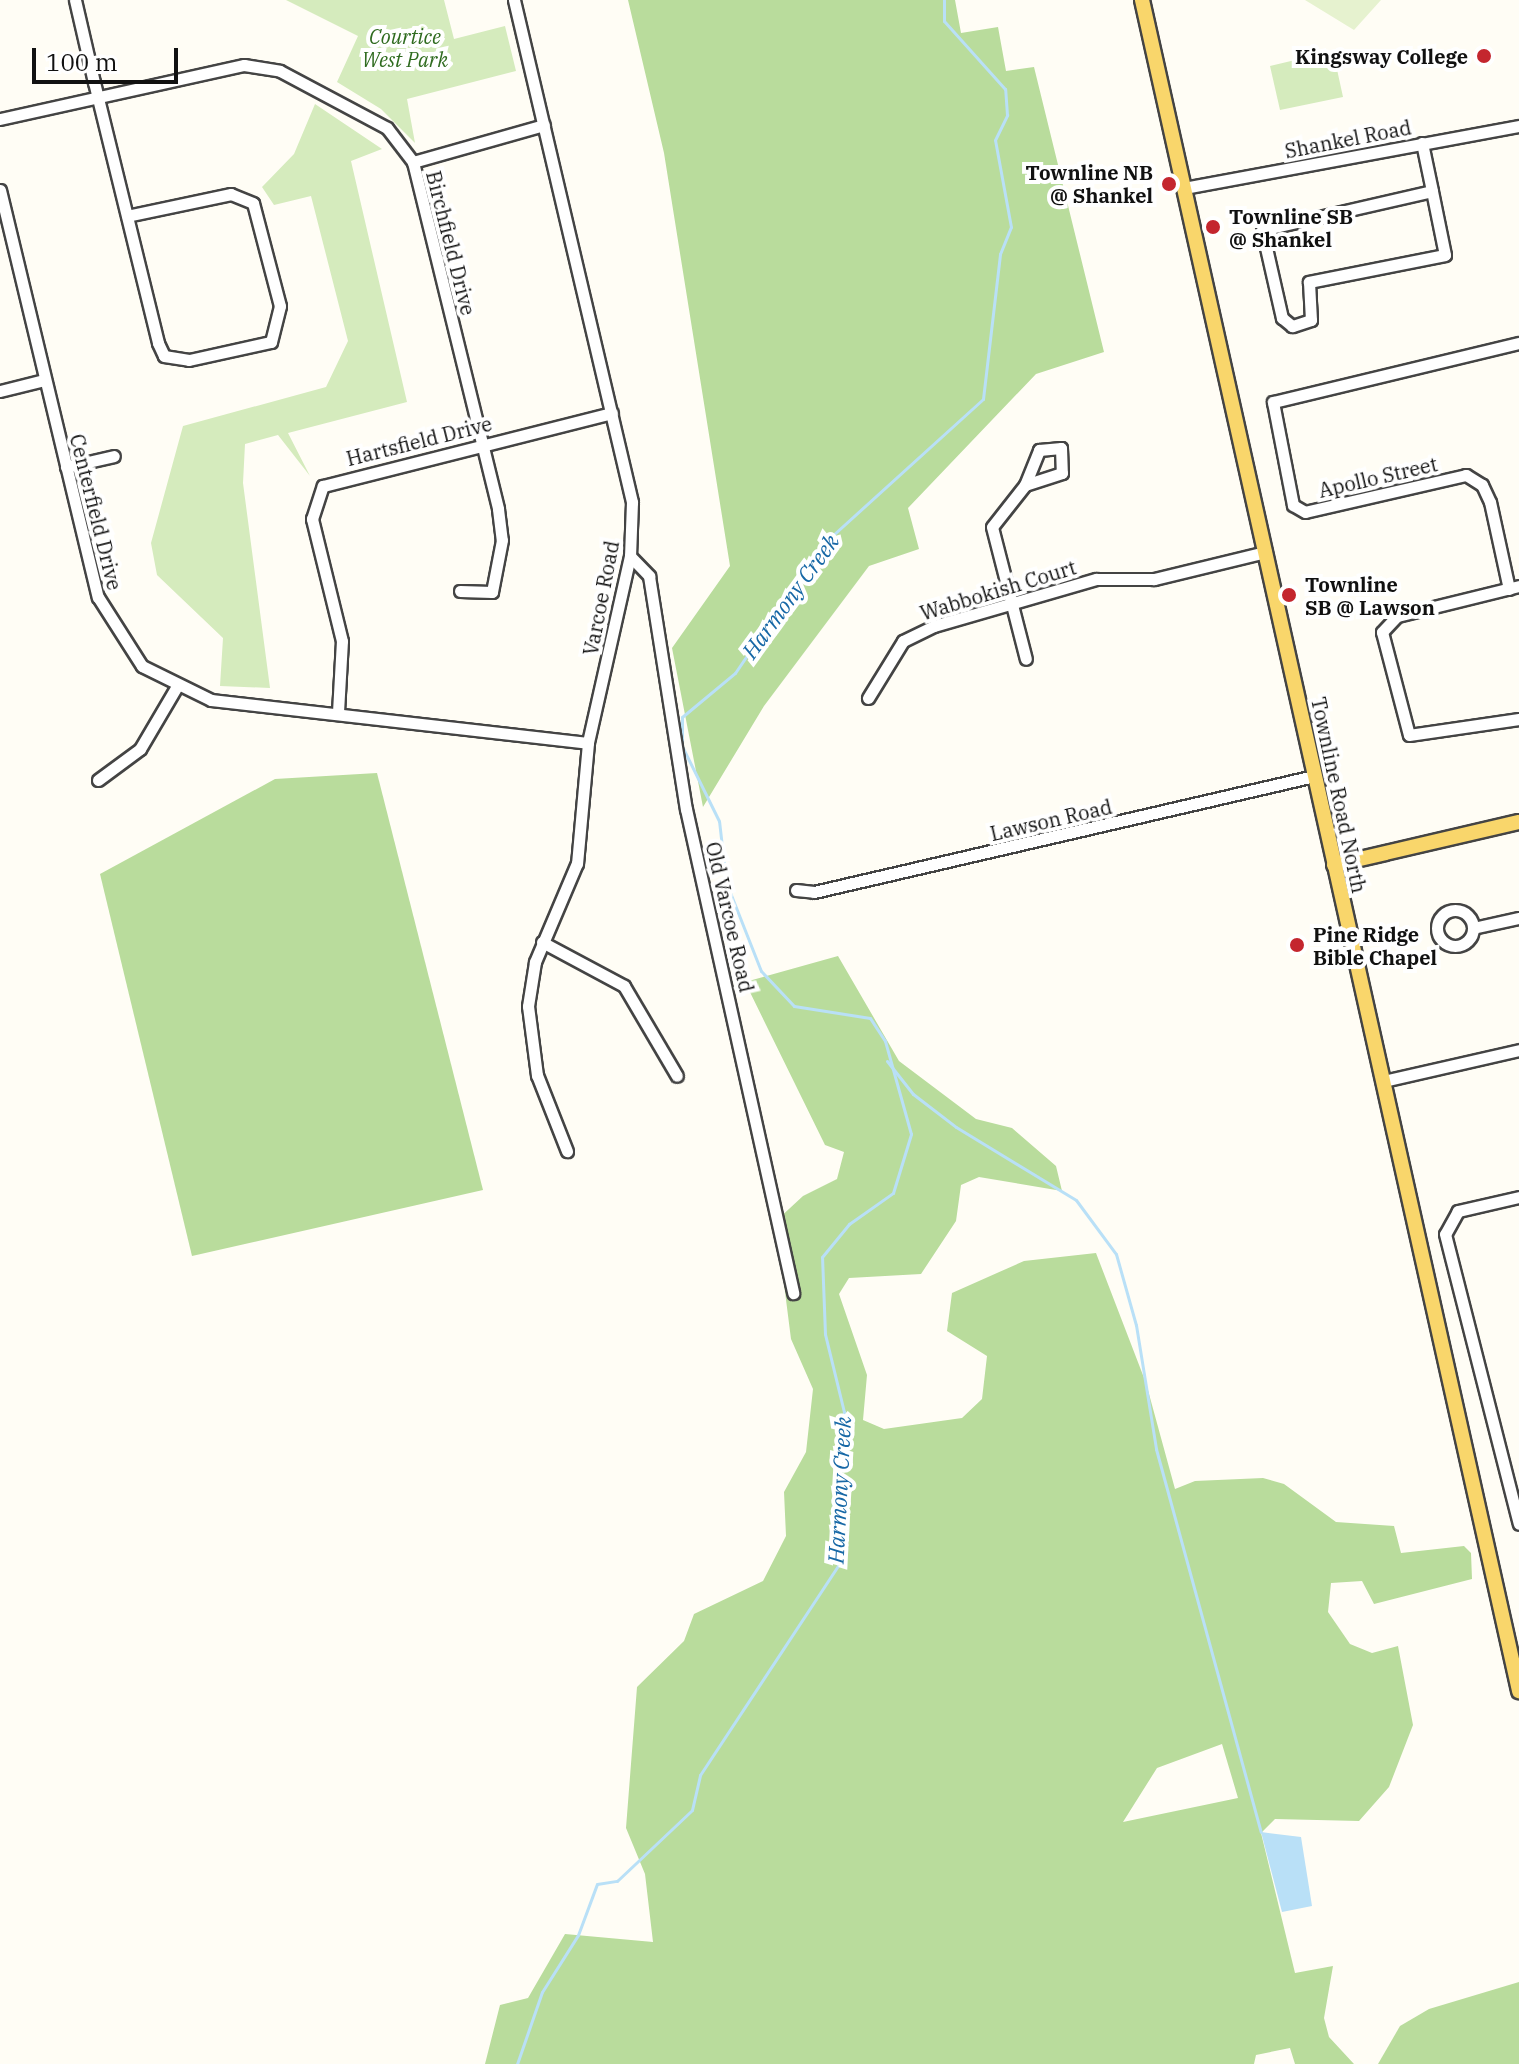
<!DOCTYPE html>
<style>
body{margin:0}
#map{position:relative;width:1519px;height:2064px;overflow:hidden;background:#fffdf5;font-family:"IBM Plex Serif",serif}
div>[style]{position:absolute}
.green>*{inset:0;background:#d5ebbd}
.forest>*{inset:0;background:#b9dc9c}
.pitch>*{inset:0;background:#e6f2cf}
.water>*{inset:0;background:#b9e0f7}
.stream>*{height:3px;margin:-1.5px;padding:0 1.5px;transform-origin:1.5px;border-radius:1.5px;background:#b9e0f7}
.roads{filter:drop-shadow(2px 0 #444) drop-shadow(-2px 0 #444) drop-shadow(0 2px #444) drop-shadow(0 -2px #444)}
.minor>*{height:11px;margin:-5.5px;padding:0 5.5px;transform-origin:5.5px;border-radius:5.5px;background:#fff}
.minor>.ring{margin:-5.5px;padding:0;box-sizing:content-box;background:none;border:11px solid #fff;border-radius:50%}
.major>*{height:14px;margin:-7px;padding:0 7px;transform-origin:7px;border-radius:7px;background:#f9d66b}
.dots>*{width:22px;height:22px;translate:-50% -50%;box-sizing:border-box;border:4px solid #fff;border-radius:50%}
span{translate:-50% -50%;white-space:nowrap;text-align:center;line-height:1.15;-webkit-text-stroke:8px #fff;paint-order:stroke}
.park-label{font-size:20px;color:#2f6b1f;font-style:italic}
.poi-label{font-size:20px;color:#111;font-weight:700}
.right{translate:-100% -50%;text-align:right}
.left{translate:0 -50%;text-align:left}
.street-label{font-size:20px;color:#111}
.water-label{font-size:22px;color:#1768a6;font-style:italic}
.scale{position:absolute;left:32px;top:48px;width:146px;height:36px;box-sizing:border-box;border:4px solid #111;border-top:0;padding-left:10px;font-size:24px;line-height:28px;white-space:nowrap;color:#111;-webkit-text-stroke:6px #fff;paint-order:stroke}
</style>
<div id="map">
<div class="green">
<div style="clip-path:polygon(286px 0,444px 0,454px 39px,505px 26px,516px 71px,407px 99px,415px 143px,381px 109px,337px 82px,358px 36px)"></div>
<div style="clip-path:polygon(1333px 51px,1343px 97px,1280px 110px,1270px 66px)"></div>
<div style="clip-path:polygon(315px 104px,382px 149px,351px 161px,407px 402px,288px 433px,310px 476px,278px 435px,245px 444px,243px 483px,270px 688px,220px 686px,223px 638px,157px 575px,151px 543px,183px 426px,326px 387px,348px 341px,311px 196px,274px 205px,262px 187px,294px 154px)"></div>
</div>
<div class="forest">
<div style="clip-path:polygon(628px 0,955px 0,961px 33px,998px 27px,1006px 71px,1034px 67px,1104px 352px,1036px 374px,908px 508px,919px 549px,869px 566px,764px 706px,703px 807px,672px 648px,730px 566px,664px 153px)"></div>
<div style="clip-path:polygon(377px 773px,483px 1190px,192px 1256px,100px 874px,275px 779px)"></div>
<div style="clip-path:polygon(evenodd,838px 956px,899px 1061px,976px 1119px,1012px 1128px,1056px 1166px,1062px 1191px,979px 1177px,961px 1185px,956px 1221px,921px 1274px,849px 1278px,839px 1294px,867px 1375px,863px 1420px,884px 1429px,962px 1418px,982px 1399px,987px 1356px,947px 1331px,952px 1293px,1024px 1261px,1096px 1253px,1146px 1383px,1175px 1489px,1195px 1481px,1263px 1478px,1284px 1484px,1336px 1522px,1394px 1526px,1401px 1553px,1464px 1546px,1471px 1553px,1472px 1579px,1374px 1604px,1362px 1581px,1331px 1583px,1328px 1612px,1350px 1644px,1372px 1653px,1398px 1646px,1413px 1725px,1389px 1787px,1359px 1821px,1275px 1819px,1261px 1833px,1295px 1973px,1333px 1966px,1324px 2018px,1329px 2037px,1354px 2064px,1295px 2064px,1290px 2048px,1256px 2055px,1254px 2064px,485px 2064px,500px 2005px,528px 1998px,565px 1934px,653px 1942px,645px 1874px,626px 1828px,637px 1687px,684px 1641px,694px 1614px,763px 1581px,786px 1536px,784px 1492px,806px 1452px,813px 1389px,791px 1339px,776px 1221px,803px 1196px,837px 1179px,844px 1152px,825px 1145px,745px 982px,838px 956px,1222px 1744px,1238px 1798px,1123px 1822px,1157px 1768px,1222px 1744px)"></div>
<div style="clip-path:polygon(1519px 1982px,1519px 2064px,1378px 2064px,1400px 2026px,1429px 2009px)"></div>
</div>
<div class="pitch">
<div style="clip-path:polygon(1305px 0,1381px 0,1354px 30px)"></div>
</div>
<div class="water">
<div style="clip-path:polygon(1261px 1832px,1301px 1837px,1312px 1906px,1282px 1912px)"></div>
</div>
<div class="stream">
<div style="left:887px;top:1061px;width:42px;rotate:51.8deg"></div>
<div style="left:913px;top:1094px;width:54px;rotate:37.5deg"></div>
<div style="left:956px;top:1127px;width:140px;rotate:31.3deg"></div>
<div style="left:1076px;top:1200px;width:67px;rotate:53.5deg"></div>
<div style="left:1116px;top:1254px;width:74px;rotate:74.3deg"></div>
<div style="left:1136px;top:1325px;width:126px;rotate:80.8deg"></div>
<div style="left:1156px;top:1449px;width:397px;rotate:74.7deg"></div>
<div style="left:517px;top:2064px;width:76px;rotate:-70.9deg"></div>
<div style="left:542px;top:1992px;width:67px;rotate:-57.7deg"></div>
<div style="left:578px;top:1935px;width:54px;rotate:-69.6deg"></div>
<div style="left:597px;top:1884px;width:20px;rotate:-9deg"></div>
<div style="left:617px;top:1881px;width:103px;rotate:-43.4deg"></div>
<div style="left:692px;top:1810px;width:36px;rotate:-77deg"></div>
<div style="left:700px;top:1775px;width:253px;rotate:-56.6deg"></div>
<div style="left:839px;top:1564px;width:48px;rotate:-98.5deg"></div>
<div style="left:832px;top:1517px;width:106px;rotate:-83.5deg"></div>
<div style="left:844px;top:1412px;width:80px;rotate:-103.7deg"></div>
<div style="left:825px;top:1334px;width:77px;rotate:-92.2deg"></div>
<div style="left:822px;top:1257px;width:43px;rotate:-50.7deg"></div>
<div style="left:849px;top:1224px;width:54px;rotate:-35.2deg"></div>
<div style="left:893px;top:1193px;width:62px;rotate:-73deg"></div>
<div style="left:911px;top:1134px;width:97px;rotate:-105.6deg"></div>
<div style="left:885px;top:1041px;width:27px;rotate:-123deg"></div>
<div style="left:870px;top:1018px;width:77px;rotate:-171deg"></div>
<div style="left:794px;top:1006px;width:48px;rotate:-133.3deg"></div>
<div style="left:761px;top:971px;width:96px;rotate:-111.5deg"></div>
<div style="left:726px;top:882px;width:61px;rotate:-96.5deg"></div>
<div style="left:719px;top:821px;width:84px;rotate:-116.3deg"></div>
<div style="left:682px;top:746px;width:29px;rotate:-90deg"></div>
<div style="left:682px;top:717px;width:69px;rotate:-39.7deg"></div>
<div style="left:735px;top:673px;width:155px;rotate:-55.8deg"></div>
<div style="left:822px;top:545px;width:217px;rotate:-42.2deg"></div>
<div style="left:983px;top:399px;width:146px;rotate:-83.3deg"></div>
<div style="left:1000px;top:254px;width:29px;rotate:-68deg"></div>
<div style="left:1011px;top:227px;width:88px;rotate:-100.4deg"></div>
<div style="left:995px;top:140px;width:28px;rotate:-64deg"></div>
<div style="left:1007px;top:115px;width:26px;rotate:-94deg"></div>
<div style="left:1005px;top:89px;width:91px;rotate:-131.9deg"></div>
<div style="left:944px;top:21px;width:21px;rotate:-90deg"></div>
</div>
<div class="roads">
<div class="minor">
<div style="left:75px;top:0;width:84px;rotate:77deg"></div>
<div style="left:94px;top:82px;width:269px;rotate:76.2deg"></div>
<div style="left:158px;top:343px;width:14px;rotate:65deg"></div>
<div style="left:164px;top:356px;width:25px;rotate:9deg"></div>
<div style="left:189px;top:360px;width:84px;rotate:-12.4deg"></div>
<div style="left:271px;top:342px;width:37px;rotate:-76deg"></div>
<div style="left:280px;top:306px;width:106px;rotate:-104.7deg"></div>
<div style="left:253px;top:203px;width:24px;rotate:-158deg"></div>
<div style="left:231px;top:194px;width:106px;rotate:168.1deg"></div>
<div style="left:514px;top:0;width:516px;rotate:76.77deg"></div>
<div style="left:632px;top:502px;width:54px;rotate:92.1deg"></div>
<div style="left:630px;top:556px;width:192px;rotate:102.7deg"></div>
<div style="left:588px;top:743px;width:121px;rotate:95.2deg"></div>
<div style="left:577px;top:863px;width:108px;rotate:113deg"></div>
<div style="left:535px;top:962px;width:45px;rotate:99deg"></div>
<div style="left:528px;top:1006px;width:70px;rotate:82.6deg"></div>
<div style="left:537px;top:1075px;width:82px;rotate:68.5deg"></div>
<div style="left:0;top:119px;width:250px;rotate:-12.5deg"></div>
<div style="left:244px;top:65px;width:36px;rotate:9deg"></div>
<div style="left:280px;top:71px;width:121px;rotate:28deg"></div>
<div style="left:387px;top:128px;width:43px;rotate:52.6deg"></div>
<div style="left:413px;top:162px;width:357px;rotate:76.2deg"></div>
<div style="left:498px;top:509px;width:31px;rotate:83deg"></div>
<div style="left:502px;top:540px;width:53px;rotate:100.9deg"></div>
<div style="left:492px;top:592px;width:32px;rotate:-178deg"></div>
<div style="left:1422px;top:143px;width:49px;rotate:78.2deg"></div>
<div style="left:1432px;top:191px;width:65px;rotate:78.5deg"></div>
<div style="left:1445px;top:255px;width:139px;rotate:168.8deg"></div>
<div style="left:1309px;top:282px;width:38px;rotate:87deg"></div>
<div style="left:1311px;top:320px;width:20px;rotate:162deg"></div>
<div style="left:1292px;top:326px;width:13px;rotate:-141deg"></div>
<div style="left:1282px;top:318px;width:90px;rotate:-102.8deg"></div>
<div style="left:1262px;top:230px;width:174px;rotate:-12.9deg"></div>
<div style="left:413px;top:162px;width:136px;rotate:-15.8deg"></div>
<div style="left:1184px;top:188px;width:341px;rotate:-10.5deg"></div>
<div style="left:0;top:190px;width:419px;rotate:76.5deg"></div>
<div style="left:98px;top:597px;width:82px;rotate:57.5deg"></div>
<div style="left:142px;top:666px;width:77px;rotate:26.2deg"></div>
<div style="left:211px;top:700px;width:379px;rotate:6.5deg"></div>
<div style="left:0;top:391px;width:45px;rotate:-14deg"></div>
<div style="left:66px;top:467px;width:49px;rotate:-12.9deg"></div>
<div style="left:1025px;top:485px;width:38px;rotate:-68deg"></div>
<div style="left:1039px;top:450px;width:22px;rotate:-5deg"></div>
<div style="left:1061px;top:448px;width:25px;rotate:88deg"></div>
<div style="left:1062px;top:473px;width:39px;rotate:162deg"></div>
<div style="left:1025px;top:485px;width:53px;rotate:128.2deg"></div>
<div style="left:992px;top:527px;width:136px;rotate:75.6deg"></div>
<div style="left:630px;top:556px;width:28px;rotate:46deg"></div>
<div style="left:649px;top:576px;width:236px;rotate:81deg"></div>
<div style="left:686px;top:809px;width:496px;rotate:77.5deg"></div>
<div style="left:1519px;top:586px;width:126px;rotate:166.2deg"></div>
<div style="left:1397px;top:616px;width:22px;rotate:133deg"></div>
<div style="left:1382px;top:632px;width:106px;rotate:75.3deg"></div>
<div style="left:1409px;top:735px;width:111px;rotate:-8.3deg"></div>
<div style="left:1509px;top:589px;width:89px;rotate:-102.3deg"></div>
<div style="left:1490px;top:502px;width:19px;rotate:-115deg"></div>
<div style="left:1482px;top:485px;width:19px;rotate:-148deg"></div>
<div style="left:1466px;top:475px;width:165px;rotate:167.1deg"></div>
<div style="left:1305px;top:512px;width:14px;rotate:-150deg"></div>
<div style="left:1293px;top:505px;width:105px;rotate:-101deg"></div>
<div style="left:1273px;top:402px;width:253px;rotate:-13.5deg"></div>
<div style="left:868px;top:698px;width:67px;rotate:-58.4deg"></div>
<div style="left:903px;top:641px;width:34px;rotate:-26deg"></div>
<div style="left:934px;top:626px;width:169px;rotate:-16.2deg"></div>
<div style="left:1096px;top:579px;width:58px"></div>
<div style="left:1154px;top:579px;width:115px;rotate:-13.6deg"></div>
<div style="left:338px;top:712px;width:71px;rotate:-86.8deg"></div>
<div style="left:342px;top:641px;width:126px;rotate:-103.8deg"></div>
<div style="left:312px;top:519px;width:35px;rotate:-72deg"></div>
<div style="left:323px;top:486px;width:298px;rotate:-14.2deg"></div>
<div style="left:98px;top:780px;width:52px;rotate:-36.4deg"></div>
<div style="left:140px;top:749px;width:71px;rotate:-59.5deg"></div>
<div style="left:796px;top:890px;width:18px;rotate:6deg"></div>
<div style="left:814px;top:892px;width:513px;rotate:-13.06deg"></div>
<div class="ring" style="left:1437px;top:910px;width:25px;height:25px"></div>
<div style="left:1473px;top:928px;width:47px;rotate:-12.3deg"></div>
<div style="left:542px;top:942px;width:93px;rotate:28.2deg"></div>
<div style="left:624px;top:986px;width:104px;rotate:59.5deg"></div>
<div style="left:1384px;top:1081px;width:139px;rotate:-12.9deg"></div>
<div style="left:1519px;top:1197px;width:63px;rotate:167.1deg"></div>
<div style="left:1458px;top:1211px;width:26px;rotate:119deg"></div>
<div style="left:1445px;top:1234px;width:299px;rotate:75.7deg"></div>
</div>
<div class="major">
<div style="left:1142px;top:0;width:1733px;rotate:77.43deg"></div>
<div style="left:1334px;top:865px;width:190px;rotate:-13.1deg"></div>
</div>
</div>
<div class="dots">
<div style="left:1484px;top:56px;background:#c4262e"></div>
<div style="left:1169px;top:184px;background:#c4262e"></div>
<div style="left:1213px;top:227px;background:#c4262e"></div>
<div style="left:1289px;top:595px;background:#c4262e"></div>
<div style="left:1297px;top:945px;background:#c4262e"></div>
</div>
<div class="park-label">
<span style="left:405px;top:48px">Courtice<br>West Park</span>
</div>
<div class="poi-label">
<span class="right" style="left:1468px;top:56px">Kingsway College</span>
<span class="right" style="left:1153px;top:184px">Townline NB<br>@ Shankel</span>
<span class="left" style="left:1229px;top:228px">Townline SB<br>@ Shankel</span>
<span class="left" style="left:1305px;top:596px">Townline<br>SB @ Lawson</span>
<span class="left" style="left:1313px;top:946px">Pine Ridge<br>Bible Chapel</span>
</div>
<div class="street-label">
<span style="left:1348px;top:139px;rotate:-11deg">Shankel Road</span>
<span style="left:451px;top:243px;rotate:76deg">Birchfield Drive</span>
<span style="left:419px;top:441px;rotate:-14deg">Hartsfield Drive</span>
<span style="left:1378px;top:477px;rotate:-13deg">Apollo Street</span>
<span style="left:96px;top:512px;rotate:76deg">Centerfield Drive</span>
<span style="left:998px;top:590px;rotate:-17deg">Wabbokish Court</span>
<span style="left:601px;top:598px;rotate:-79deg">Varcoe Road</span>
<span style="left:1339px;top:795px;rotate:78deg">Townline Road North</span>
<span style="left:1051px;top:820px;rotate:-13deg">Lawson Road</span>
<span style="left:730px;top:917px;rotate:77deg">Old Varcoe Road</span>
</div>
<div class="water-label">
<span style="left:790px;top:596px;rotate:-54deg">Harmony Creek</span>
<span style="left:839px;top:1490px;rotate:-87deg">Harmony Creek</span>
</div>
<div class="scale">100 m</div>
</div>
